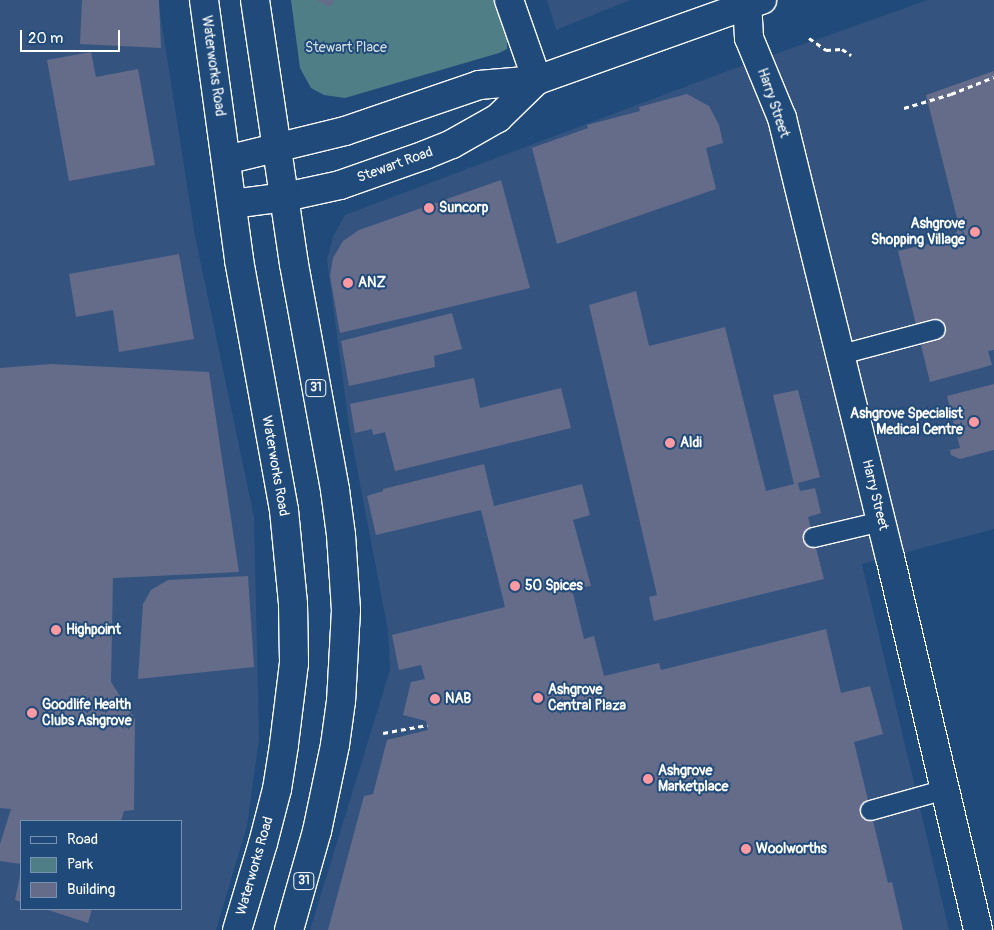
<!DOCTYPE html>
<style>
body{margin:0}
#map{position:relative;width:994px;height:930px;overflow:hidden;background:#1f4a7a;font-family:Pangolin,sans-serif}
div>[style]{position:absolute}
.built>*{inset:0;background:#34547f}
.green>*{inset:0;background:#507e87}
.building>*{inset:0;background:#646c8a}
.path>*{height:3px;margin-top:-1.5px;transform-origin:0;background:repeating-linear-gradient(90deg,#fff 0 5px,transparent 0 9px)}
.roads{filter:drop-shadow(1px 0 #fff) drop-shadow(-1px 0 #fff) drop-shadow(0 1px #fff) drop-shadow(0 -1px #fff)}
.service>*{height:19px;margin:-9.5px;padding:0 9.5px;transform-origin:9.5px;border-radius:9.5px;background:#1f4a7a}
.minor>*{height:28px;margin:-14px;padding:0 14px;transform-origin:14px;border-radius:14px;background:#1f4a7a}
.secondary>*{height:28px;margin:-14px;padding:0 14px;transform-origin:14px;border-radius:14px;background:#1f4a7a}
.primary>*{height:28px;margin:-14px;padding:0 14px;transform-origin:14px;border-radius:14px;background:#1f4a7a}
.dots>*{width:14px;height:14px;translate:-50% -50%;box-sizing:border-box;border:2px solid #1f4a7a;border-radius:50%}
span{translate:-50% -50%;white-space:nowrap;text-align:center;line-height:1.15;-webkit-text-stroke:4px #1f4a7a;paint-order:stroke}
.shield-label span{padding:1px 4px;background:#1f4a7a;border:1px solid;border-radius:4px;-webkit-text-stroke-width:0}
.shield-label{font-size:12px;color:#fff;font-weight:700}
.park-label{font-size:14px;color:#d3dfe1}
.street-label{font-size:14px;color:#fff}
.poi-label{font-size:14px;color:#fff;font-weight:700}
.left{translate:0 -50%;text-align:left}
.right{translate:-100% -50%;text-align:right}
.legend{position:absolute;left:20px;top:820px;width:162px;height:90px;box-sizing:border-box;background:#1f4a7a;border:1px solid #7992af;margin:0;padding:6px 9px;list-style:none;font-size:15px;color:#fff}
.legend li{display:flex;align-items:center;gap:10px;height:25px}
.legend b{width:25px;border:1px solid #7992af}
.scale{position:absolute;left:20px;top:30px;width:100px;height:22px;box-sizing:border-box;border:2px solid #fff;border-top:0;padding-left:6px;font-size:15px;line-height:18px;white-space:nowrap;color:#fff;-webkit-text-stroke:4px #1f4a7a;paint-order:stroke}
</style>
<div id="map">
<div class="built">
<div style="clip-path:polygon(evenodd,0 0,158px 0,195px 236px,254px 517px,259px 739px,247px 826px,216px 930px,0 930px,0 0,21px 821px,181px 821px,181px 909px,21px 909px,21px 821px)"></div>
<div style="clip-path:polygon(547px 0,630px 0,556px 30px)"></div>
<div style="clip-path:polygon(928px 0,994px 0,994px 529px,862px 564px,949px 930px,310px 930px,390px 670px,388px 631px,349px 426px,327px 260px,333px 237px,345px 215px,722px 73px)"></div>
</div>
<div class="green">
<div style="clip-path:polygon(291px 0,494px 0,507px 35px,507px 49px,499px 53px,345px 98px,324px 95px,311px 88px,300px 68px)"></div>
</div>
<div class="building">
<div style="clip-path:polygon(82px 0,159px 0,161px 48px,80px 44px)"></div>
<div style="clip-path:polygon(316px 0,334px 0,330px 7px)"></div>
<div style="clip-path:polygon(91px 52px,96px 77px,138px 69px,155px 165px,69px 181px,47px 60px)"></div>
<div style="clip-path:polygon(994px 71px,994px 350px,988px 351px,992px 365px,930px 382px,898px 251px,953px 238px,959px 226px,926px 95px)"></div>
<div style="clip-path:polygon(687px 94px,709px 106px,719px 125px,723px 143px,706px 148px,716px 189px,557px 244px,532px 148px,588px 128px,587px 125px,640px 111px,639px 107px)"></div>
<div style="clip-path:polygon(501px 180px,530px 288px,340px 333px,330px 276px,333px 258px,343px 241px,359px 230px)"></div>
<div style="clip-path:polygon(179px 254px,194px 339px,119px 352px,113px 310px,76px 317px,69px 274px)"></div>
<div style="clip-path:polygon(636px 291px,649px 346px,725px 327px,766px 491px,794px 484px,773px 395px,798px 390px,820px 477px,798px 483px,800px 491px,815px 488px,821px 513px,808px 517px,824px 579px,654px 621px,649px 597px,657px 595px,589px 305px)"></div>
<div style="clip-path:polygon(452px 313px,462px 349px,434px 356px,435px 367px,349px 386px,341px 341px)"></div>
<div style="clip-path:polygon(51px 364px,209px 372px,239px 572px,113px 578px,111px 682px,135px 719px,134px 810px,124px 811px,121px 821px,21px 821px,21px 864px,0 861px,0 844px,11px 809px,0 808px,0 368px)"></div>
<div style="clip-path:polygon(474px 378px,480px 408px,561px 388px,571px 428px,395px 471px,385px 432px,373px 435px,372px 429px,355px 433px,350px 404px)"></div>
<div style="clip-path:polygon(994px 384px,994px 450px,960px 459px,951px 455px,950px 450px,960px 448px,947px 396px)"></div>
<div style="clip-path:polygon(484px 464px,494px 506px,582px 484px,590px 515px,573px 520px,591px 586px,572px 589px,584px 639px,594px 636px,604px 676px,659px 663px,661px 670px,826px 629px,841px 693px,870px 686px,883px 734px,854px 742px,888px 883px,892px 882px,903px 930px,328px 930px,364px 796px,373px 794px,387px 740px,428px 730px,426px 721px,403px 715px,411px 682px,425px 679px,421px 665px,399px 670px,392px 635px,505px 607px,481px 510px,376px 535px,367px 496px,383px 491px,383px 489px)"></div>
<div style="clip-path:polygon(248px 576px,254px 667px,138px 679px,143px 604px,151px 590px,168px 580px)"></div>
<div style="clip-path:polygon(20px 876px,21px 876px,21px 902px,15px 900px)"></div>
<div style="clip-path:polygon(45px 909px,92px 909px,88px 923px)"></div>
</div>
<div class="path">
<div style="left:809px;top:38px;width:21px;rotate:35deg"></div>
<div style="left:826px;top:50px;width:16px;rotate:-4deg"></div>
<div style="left:842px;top:49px;width:11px;rotate:34deg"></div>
<div style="left:904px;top:108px;width:49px;rotate:-16.6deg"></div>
<div style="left:951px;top:94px;width:46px;rotate:-21.6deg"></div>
<div style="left:383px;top:733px;width:45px;rotate:-10.3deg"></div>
</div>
<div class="roads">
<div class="service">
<div style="left:841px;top:354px;width:97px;rotate:-14.9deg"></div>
<div style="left:813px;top:537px;width:70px;rotate:-13.2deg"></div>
<div style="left:870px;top:810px;width:78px;rotate:-15.6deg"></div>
</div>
<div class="minor">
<div style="left:509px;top:0;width:85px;rotate:70.7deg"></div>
<div style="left:747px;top:0;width:38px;rotate:87deg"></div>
<div style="left:749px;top:38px;width:87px;rotate:67.6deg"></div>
<div style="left:782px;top:118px;width:452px;rotate:76.2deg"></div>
<div style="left:890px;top:557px;width:383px;rotate:76.7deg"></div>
</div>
<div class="secondary">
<div style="left:226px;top:160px;width:122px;rotate:-13.7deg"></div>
<div style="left:345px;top:131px;width:142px;rotate:-18.9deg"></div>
<div style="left:479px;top:85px;width:58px;rotate:-4.9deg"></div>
<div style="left:537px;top:80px;width:239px;rotate:-19.6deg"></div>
<div style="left:232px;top:204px;width:53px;rotate:-7.5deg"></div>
<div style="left:285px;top:197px;width:56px;rotate:-12.3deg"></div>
<div style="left:340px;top:185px;width:90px;rotate:-19.4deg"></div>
<div style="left:425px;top:155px;width:29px;rotate:-22deg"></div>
<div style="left:452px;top:144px;width:53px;rotate:-29.5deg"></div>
<div style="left:498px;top:118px;width:54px;rotate:-44.3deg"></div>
</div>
<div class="primary">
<div style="left:204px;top:0;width:262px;rotate:82.3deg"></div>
<div style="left:239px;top:260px;width:254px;rotate:79.8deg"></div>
<div style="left:284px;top:510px;width:94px;rotate:84.5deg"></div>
<div style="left:293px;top:604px;width:59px;rotate:89deg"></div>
<div style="left:294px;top:663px;width:83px;rotate:97deg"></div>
<div style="left:284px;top:745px;width:45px;rotate:99deg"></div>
<div style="left:277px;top:789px;width:56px;rotate:104.5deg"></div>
<div style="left:263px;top:843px;width:91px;rotate:106.6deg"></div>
<div style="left:255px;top:0;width:267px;rotate:81.6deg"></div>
<div style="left:294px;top:264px;width:230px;rotate:79.7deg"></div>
<div style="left:335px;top:490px;width:45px;rotate:82.4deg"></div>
<div style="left:341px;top:535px;width:75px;rotate:86.2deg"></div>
<div style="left:346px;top:610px;width:91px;rotate:93.1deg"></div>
<div style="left:341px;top:701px;width:44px;rotate:97.8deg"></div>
<div style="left:335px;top:745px;width:88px;rotate:101.8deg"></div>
<div style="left:317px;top:831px;width:103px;rotate:105.8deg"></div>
</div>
</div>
<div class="dots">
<div style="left:429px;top:208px;background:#ff9aa2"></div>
<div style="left:975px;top:232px;background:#ff9aa2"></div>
<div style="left:348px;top:283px;background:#ff9aa2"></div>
<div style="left:974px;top:422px;background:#ff9aa2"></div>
<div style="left:670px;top:443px;background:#ff9aa2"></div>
<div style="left:515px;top:586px;background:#ff9aa2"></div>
<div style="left:56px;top:630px;background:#ff9aa2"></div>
<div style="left:538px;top:698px;background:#ff9aa2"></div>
<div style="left:435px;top:699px;background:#ff9aa2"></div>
<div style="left:32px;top:713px;background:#ff9aa2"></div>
<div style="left:648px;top:779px;background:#ff9aa2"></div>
<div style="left:746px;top:849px;background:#ff9aa2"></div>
</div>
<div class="shield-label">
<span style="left:316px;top:388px">31</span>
<span style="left:304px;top:881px">31</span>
</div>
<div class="park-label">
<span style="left:346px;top:48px">Stewart Place</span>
</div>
<div class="street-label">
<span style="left:213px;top:66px;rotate:82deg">Waterworks Road</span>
<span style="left:773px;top:103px;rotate:71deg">Harry Street</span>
<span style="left:395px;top:165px;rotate:-20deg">Stewart Road</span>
<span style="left:275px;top:466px;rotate:80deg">Waterworks Road</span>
<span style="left:875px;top:495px;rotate:76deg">Harry Street</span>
<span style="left:255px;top:866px;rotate:-74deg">Waterworks Road</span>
</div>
<div class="poi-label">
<span class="left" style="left:439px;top:208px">Suncorp</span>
<span class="right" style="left:965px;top:232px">Ashgrove<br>Shopping Village</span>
<span class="left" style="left:358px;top:283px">ANZ</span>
<span class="right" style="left:963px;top:422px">Ashgrove Specialist<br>Medical Centre</span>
<span class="left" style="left:680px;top:443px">Aldi</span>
<span class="left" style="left:525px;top:586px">50 Spices</span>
<span class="left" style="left:66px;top:630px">Highpoint</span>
<span class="left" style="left:548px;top:698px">Ashgrove<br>Central Plaza</span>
<span class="left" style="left:445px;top:699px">NAB</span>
<span class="left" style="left:42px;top:713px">Goodlife Health<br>Clubs Ashgrove</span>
<span class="left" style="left:658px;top:779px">Ashgrove<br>Marketplace</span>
<span class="left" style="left:756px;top:849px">Woolworths</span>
</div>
<ul class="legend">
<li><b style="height:6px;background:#1f4a7a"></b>Road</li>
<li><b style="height:14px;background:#507e87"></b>Park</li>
<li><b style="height:14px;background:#646c8a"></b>Building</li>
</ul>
<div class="scale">20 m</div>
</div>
